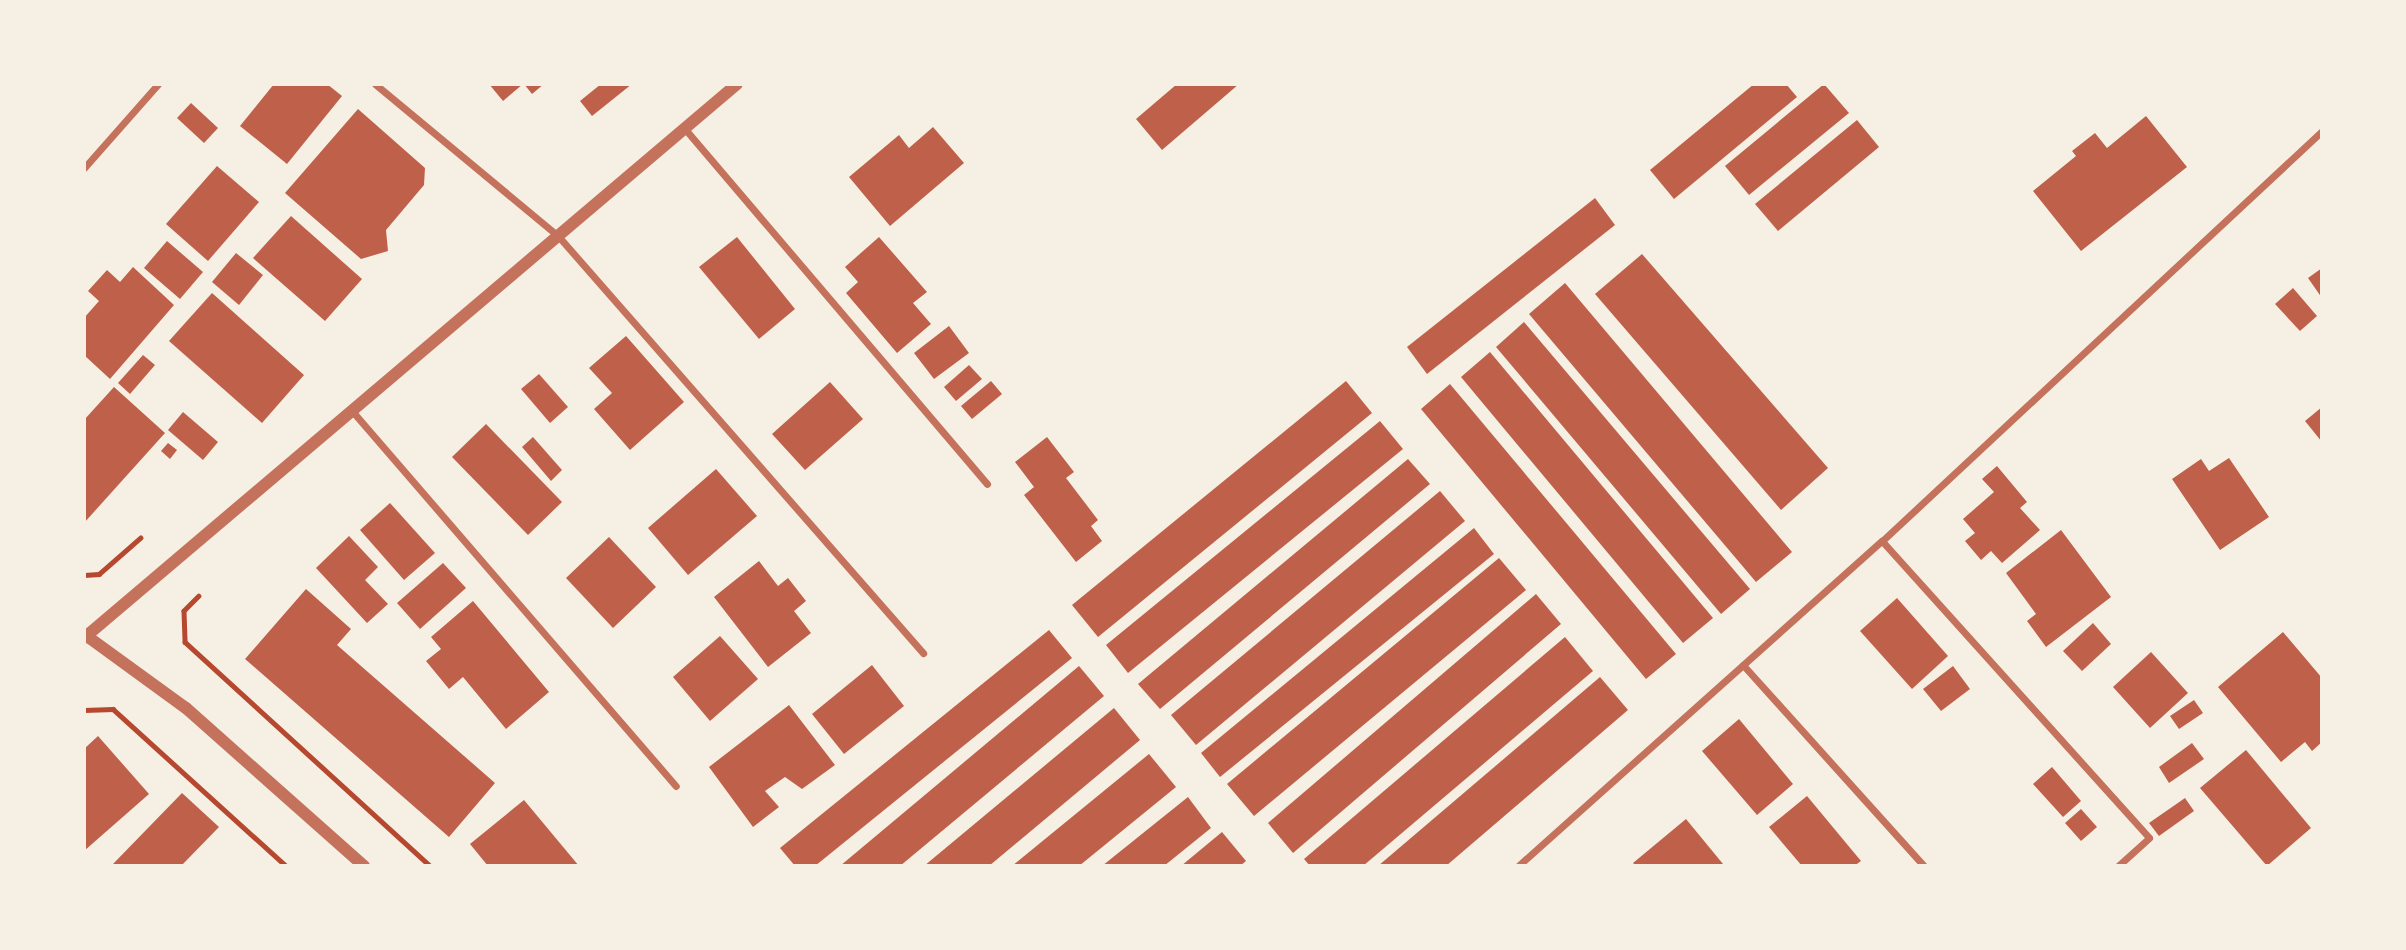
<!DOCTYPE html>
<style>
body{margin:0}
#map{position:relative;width:2406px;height:950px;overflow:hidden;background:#f6efe4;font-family:"Exo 2",sans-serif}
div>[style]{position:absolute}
.building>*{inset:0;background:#bf614a}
.path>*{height:4.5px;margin:-2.25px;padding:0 2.25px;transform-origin:2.25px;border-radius:2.25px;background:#b5482f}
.minor>*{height:7px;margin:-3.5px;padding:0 3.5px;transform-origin:3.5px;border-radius:3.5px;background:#c5725c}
.tertiary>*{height:12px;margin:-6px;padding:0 6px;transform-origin:6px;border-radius:6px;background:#c5725c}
span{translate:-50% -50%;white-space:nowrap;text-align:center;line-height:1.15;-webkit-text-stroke:7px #f6efe4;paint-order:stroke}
.frame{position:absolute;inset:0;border:86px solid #f6efe4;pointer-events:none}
</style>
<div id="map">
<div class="building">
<div style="clip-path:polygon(274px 84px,327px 84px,342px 96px,287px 164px,240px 126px)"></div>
<div style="clip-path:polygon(489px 84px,523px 84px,503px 101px)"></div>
<div style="clip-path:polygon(524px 84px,544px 84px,532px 94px)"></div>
<div style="clip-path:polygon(601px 84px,632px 84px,592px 116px,580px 101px)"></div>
<div style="clip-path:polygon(1177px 84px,1239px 84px,1162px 150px,1136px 119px)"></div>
<div style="clip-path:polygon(1754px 84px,1786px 84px,1797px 97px,1674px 199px,1650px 170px)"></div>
<div style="clip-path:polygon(1824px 84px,1849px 113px,1749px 195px,1725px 166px)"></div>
<div style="clip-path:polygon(191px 103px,218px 128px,204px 143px,177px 118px)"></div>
<div style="clip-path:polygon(358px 109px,425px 168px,424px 185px,386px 230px,388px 251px,361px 259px,285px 193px)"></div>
<div style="clip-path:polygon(2146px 116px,2187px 167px,2081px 251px,2033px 191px,2076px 156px,2072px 151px,2095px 133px,2107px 148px)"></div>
<div style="clip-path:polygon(1857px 120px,1879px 147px,1778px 231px,1755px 204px)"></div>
<div style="clip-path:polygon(933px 127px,964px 163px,890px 226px,849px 177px,899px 135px,909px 148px)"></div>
<div style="clip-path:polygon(217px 166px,259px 202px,208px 261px,166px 224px)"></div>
<div style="clip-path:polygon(1595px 198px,1615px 225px,1427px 374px,1407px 347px)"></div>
<div style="clip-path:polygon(291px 216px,362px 279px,325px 321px,253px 258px)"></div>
<div style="clip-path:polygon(737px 237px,795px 309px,759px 339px,699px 267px)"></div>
<div style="clip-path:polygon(879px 237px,927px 292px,913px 303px,931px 324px,897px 353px,846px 293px,858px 282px,845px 267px)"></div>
<div style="clip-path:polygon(167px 241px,203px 272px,180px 299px,144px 268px)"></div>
<div style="clip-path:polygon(236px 253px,263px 275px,239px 305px,212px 282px)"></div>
<div style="clip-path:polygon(1642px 254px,1828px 468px,1781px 510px,1595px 294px)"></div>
<div style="clip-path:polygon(133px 267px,174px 305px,110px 379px,84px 355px,84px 318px,99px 301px,88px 291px,107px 270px,120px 282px)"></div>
<div style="clip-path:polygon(2322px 268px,2322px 298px,2308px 278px)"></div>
<div style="clip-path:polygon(1565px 283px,1792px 552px,1756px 582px,1529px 314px)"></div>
<div style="clip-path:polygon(2293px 288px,2317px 316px,2300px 331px,2275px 304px)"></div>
<div style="clip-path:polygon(212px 293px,304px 375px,262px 423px,169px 341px)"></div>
<div style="clip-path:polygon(1524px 322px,1750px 589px,1721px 614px,1496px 347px)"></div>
<div style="clip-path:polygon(949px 326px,969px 353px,934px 379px,914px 353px)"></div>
<div style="clip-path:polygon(626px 336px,684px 402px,630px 450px,594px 409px,612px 393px,589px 368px)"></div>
<div style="clip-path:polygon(1490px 352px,1713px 618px,1683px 643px,1461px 377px)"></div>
<div style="clip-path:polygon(143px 355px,155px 365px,130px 394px,118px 383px)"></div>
<div style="clip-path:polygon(969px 365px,982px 379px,956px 401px,944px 387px)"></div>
<div style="clip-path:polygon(539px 374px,568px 407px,550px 423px,521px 389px)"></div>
<div style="clip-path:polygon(991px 381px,1002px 394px,972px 419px,961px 406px)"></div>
<div style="clip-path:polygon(1346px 381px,1372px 413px,1098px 637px,1072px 605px)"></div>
<div style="clip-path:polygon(830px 382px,863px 419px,805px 470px,772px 434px)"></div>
<div style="clip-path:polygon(1450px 384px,1676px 654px,1646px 679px,1421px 409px)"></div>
<div style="clip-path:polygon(114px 387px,165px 433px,84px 523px,84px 420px)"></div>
<div style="clip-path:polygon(2322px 407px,2322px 442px,2305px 421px)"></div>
<div style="clip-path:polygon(183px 412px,218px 442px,203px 460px,168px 430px)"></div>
<div style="clip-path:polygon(1380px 421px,1403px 449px,1128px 673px,1106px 645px)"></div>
<div style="clip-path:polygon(486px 424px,562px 502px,528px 535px,452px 457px)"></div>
<div style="clip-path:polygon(533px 437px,562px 470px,551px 481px,522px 447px)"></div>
<div style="clip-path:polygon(1047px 437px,1074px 472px,1066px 478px,1098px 520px,1091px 526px,1102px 541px,1076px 562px,1024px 495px,1034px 487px,1015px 462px)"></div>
<div style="clip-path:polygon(168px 443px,177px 450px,170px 459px,161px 451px)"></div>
<div style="clip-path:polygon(2229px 458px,2269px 517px,2220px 550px,2172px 479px,2201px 459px,2209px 471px)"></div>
<div style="clip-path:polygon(1408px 459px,1430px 484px,1160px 709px,1138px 684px)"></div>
<div style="clip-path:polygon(1997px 466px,2027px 502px,2020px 508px,2040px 530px,2002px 563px,1991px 551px,1981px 560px,1965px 541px,1975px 533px,1963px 519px,1994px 492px,1982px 479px)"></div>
<div style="clip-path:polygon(716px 469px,757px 516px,688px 575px,648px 528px)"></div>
<div style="clip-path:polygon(1440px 491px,1465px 521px,1196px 745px,1171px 715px)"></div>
<div style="clip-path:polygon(390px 503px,435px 553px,404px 580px,360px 530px)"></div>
<div style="clip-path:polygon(1474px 528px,1494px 554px,1220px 777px,1201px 753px)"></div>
<div style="clip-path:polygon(2061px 530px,2111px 597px,2046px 647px,2027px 621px,2036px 614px,2006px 573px)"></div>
<div style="clip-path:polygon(349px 536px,378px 567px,365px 580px,388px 604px,367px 623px,316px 568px)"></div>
<div style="clip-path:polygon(609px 537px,656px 587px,613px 628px,566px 578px)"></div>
<div style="clip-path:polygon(1499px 558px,1526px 590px,1254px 816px,1227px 784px)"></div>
<div style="clip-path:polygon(759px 561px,778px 586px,788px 578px,806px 601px,794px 611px,811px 633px,768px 667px,714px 597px)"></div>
<div style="clip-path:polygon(443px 563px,466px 588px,420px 629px,397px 603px)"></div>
<div style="clip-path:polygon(306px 589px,351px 629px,337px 645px,495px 783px,449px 837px,245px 659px)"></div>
<div style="clip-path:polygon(1536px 594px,1561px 624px,1293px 853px,1268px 823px)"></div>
<div style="clip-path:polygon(1897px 598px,1948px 656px,1912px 689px,1860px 631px)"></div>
<div style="clip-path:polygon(473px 601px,549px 692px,506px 729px,463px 677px,449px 689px,426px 661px,441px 649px,431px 637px)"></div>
<div style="clip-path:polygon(2093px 623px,2111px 644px,2082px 671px,2063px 651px)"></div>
<div style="clip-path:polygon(1049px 630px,1072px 658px,815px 866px,795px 866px,780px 848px)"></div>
<div style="clip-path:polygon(2283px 632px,2322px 678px,2322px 742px,2312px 751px,2305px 742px,2281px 762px,2218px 687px)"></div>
<div style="clip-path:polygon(720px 636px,758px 679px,710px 721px,673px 677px)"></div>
<div style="clip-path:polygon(1565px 637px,1593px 671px,1363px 866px,1310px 866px,1304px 859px)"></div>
<div style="clip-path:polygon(2151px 652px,2188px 693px,2150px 728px,2113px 687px)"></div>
<div style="clip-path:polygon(872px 665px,904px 706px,844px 754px,812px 714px)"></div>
<div style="clip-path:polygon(1079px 666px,1104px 696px,900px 866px,840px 866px)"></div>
<div style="clip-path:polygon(1953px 666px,1970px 689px,1941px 711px,1923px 689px)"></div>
<div style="clip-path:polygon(1600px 677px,1628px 710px,1446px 866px,1378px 866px)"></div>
<div style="clip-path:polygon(2194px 700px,2203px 713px,2179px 729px,2170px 716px)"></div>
<div style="clip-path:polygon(789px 705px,835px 765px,802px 789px,785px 777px,765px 791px,779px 807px,753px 827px,709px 767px)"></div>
<div style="clip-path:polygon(1114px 708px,1140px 740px,989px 866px,924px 866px)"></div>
<div style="clip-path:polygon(1739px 719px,1793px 784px,1757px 815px,1702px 751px)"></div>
<div style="clip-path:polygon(98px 736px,149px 794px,84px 851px,84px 749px)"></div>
<div style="clip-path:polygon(2192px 743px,2204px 759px,2169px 783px,2159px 767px)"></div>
<div style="clip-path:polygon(2246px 750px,2311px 828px,2267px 866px,2200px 788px)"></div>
<div style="clip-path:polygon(1149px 754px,1176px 787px,1079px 866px,1012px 866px)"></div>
<div style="clip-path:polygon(2052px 767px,2081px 801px,2063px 817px,2033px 784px)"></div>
<div style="clip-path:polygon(182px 793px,219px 827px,181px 866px,115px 866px,113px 864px)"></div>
<div style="clip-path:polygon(1807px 796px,1861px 861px,1854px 866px,1802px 866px,1769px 827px)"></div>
<div style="clip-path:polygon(1188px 797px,1211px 828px,1164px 866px,1102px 866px)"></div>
<div style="clip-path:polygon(2185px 798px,2194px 811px,2159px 836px,2149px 823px)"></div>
<div style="clip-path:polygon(524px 800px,579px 866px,488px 866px,470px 844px)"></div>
<div style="clip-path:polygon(2081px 809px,2097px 827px,2081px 841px,2065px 823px)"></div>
<div style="clip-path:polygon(1686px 819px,1723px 864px,1636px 866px,1633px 863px)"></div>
<div style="clip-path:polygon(1222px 832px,1246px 861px,1240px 866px,1181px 866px)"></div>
</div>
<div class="path">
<div style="left:84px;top:575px;width:15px;rotate:-4deg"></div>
<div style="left:99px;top:574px;width:55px;rotate:-41.3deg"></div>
<div style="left:199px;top:596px;width:21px;rotate:135deg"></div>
<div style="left:184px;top:611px;width:31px;rotate:88deg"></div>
<div style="left:185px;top:642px;width:332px;rotate:42.4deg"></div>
<div style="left:84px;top:710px;width:29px;rotate:-2deg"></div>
<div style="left:113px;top:709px;width:234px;rotate:42.2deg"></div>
</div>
<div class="minor">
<div style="left:375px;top:84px;width:239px;rotate:39.7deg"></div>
<div style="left:559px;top:237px;width:553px;rotate:48.81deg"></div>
<div style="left:685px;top:129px;width:466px;rotate:49.6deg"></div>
<div style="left:84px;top:168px;width:112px;rotate:-48.6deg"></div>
<div style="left:353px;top:412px;width:494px;rotate:49.2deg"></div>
<div style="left:1882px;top:541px;width:399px;rotate:48deg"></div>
<div style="left:2149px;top:838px;width:42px;rotate:137.9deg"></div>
<div style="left:1743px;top:665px;width:270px;rotate:48deg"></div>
<div style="left:1518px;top:866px;width:488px;rotate:-41.8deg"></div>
<div style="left:1882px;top:541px;width:601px;rotate:-42.98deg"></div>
</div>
<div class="tertiary">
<div style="left:84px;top:634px;width:126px;rotate:36deg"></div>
<div style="left:186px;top:708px;width:238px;rotate:41.6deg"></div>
<div style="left:84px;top:638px;width:856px;rotate:-40.31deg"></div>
</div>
<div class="frame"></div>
</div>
